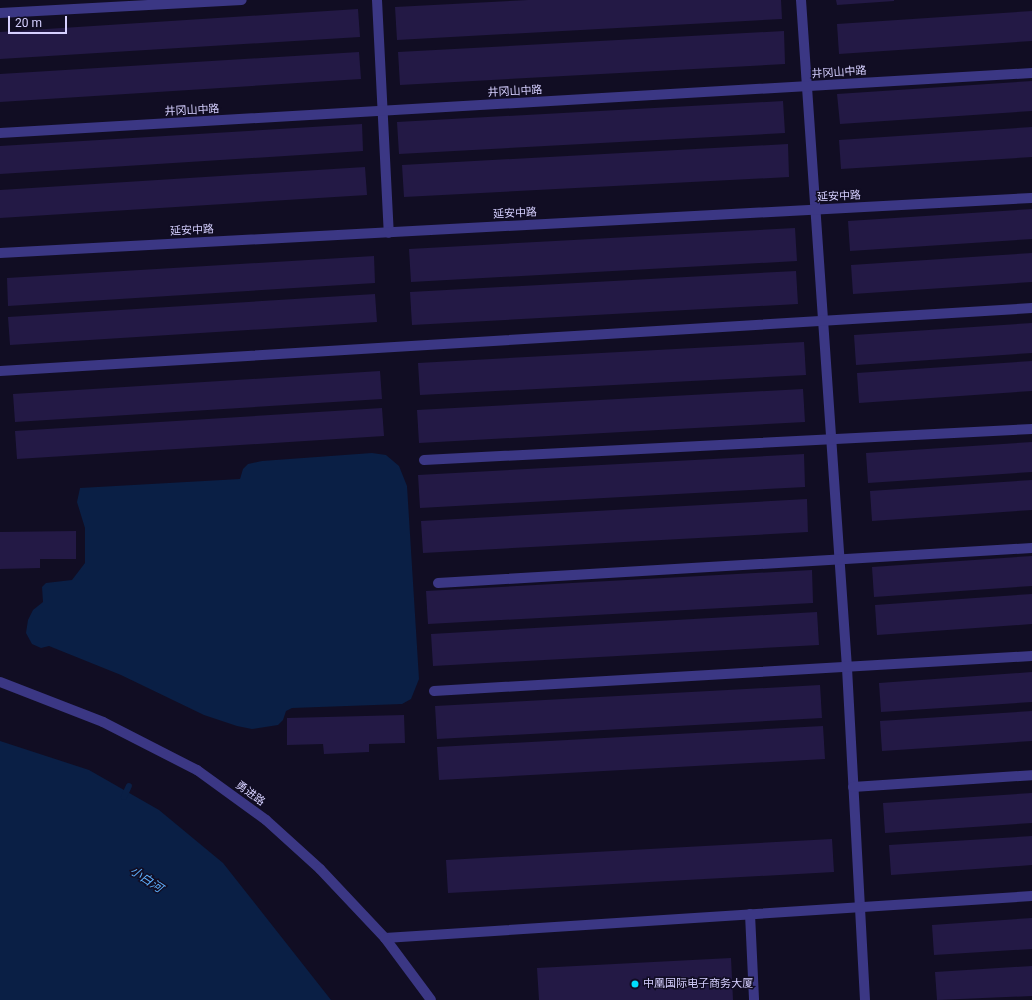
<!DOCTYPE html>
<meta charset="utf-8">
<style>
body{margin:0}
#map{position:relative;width:1032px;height:1000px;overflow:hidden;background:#110d23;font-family:Roboto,"Noto Sans SC",sans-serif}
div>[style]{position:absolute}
.water>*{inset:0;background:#0a1f45}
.stream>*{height:6px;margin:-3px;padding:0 3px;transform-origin:3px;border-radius:3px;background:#0a1f45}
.building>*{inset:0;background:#231945}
.service>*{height:10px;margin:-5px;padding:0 5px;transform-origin:5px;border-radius:5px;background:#3b3784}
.minor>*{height:10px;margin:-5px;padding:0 5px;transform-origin:5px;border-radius:5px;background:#3b3784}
.tertiary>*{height:10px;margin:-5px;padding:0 5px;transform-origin:5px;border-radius:5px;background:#3b3784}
.dots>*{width:11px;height:11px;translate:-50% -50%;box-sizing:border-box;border:2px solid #110d23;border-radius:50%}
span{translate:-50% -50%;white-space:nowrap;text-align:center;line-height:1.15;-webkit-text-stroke:3px #110d23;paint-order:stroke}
.street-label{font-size:11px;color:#d6d0ff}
.poi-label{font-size:11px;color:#d6d0ff}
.left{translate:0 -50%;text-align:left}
.water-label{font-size:12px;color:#5eb1ff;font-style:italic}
.scale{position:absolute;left:8px;top:16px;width:59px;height:18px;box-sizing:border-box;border:2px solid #d6d0ff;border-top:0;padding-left:5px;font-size:12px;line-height:14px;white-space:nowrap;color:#d6d0ff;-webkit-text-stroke:3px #110d23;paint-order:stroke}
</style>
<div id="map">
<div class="water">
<div style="clip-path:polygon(372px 453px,386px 455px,399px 466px,407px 486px,419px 679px,411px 699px,402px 704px,292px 708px,286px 711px,283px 720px,278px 725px,252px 729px,237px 726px,204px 715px,121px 675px,49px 646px,41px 648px,32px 644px,26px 633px,28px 620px,33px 610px,43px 602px,42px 587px,46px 583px,72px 580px,85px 563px,85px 528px,77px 502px,80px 488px,240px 479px,243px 469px,248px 464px,262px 461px)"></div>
<div style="clip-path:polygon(0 741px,89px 770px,159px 810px,223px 863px,331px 1000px,0 1000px)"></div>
</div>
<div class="stream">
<div style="left:124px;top:797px;width:12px;rotate:-66deg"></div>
</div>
<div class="building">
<div style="clip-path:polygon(528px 0,781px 0,782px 19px,397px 40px,395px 7px)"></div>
<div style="clip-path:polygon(836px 0,894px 0,894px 1px,837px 5px)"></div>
<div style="clip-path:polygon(358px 9px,360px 37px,0 59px,0 32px)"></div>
<div style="clip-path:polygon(1032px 11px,1032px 41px,839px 54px,837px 24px)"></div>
<div style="clip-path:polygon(784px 31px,785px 64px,400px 85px,398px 52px)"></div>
<div style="clip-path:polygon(359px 52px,361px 79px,0 102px,0 74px)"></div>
<div style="clip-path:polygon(1032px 81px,1032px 111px,840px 124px,837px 94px)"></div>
<div style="clip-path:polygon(783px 101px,785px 133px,399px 154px,397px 122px)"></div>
<div style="clip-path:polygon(362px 124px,363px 151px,0 174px,0 146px)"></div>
<div style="clip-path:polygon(1032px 127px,1032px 157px,841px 169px,839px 140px)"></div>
<div style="clip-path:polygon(788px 144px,789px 177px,404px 197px,402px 165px)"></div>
<div style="clip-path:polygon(365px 167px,367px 195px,0 218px,0 190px)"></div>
<div style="clip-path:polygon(1032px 209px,1032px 239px,850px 251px,848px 221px)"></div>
<div style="clip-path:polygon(795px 228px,797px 261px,411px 282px,409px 249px)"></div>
<div style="clip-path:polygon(1032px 253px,1032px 282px,853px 294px,851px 265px)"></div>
<div style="clip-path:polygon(374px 256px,375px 283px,8px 306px,7px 278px)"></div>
<div style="clip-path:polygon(796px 271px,798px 304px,412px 325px,410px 292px)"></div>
<div style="clip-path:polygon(375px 294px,377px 322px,10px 345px,8px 317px)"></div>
<div style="clip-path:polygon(1032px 323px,1032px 353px,856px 365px,854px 335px)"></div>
<div style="clip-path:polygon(804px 342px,806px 375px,420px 395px,418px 363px)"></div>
<div style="clip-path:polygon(1032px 361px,1032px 391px,859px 403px,857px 373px)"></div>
<div style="clip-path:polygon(380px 371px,382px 399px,15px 422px,13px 394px)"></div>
<div style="clip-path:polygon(803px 389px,805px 422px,419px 443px,417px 410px)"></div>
<div style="clip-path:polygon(382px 408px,384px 436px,17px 459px,15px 431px)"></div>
<div style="clip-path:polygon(1032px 442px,1032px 472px,868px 483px,866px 453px)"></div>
<div style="clip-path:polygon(804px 454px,805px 487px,420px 508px,418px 475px)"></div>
<div style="clip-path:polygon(1032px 480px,1032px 510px,872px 521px,870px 491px)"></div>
<div style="clip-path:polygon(807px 499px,808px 532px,423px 553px,421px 521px)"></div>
<div style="clip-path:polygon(76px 531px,76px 559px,40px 559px,40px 568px,0 569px,0 532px)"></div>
<div style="clip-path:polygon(1032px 556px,1032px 586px,874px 597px,872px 567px)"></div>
<div style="clip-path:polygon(812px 570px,813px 603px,428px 624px,426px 591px)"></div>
<div style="clip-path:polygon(1032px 594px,1032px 624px,877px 635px,875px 605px)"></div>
<div style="clip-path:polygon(817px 612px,819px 645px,433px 666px,431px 634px)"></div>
<div style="clip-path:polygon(1032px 672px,1032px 702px,881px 712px,879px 683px)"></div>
<div style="clip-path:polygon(820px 685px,822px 718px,437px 739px,435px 706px)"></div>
<div style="clip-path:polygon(1032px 711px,1032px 741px,882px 751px,880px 721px)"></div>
<div style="clip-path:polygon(404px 715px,405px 743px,369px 744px,369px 752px,324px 754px,323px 744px,287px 745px,287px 718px)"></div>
<div style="clip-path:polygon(823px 726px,825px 759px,439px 780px,437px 747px)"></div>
<div style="clip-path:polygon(1032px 793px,1032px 823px,885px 833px,883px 803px)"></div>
<div style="clip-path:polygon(1032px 836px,1032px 865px,891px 875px,889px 845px)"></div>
<div style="clip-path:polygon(832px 839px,834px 872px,448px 893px,446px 860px)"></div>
<div style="clip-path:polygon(1032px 918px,1032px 949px,934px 955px,932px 925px)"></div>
<div style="clip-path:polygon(731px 958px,733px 1000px,539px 1000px,537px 968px)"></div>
<div style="clip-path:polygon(1032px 966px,1032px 996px,937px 1000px,935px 972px)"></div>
</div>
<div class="service">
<div style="left:750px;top:914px;width:86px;rotate:87.3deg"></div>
</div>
<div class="minor">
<div style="left:377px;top:0;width:233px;rotate:87.1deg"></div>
<div style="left:801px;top:0;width:670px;rotate:86.06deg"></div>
<div style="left:847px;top:668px;width:332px;rotate:86.9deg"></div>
<div style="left:0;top:13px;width:242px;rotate:-3.1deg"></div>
<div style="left:0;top:133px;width:1034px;rotate:-3.33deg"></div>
<div style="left:0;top:253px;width:1033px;rotate:-3.05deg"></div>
<div style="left:0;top:371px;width:1034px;rotate:-3.49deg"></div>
<div style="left:424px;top:460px;width:609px;rotate:-2.92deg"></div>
<div style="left:438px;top:583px;width:595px;rotate:-3.37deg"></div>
<div style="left:434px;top:691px;width:599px;rotate:-3.35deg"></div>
<div style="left:853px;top:787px;width:179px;rotate:-3.8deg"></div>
<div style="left:385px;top:938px;width:648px;rotate:-3.71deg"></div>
</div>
<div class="tertiary">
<div style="left:0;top:682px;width:110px;rotate:21.2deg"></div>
<div style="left:103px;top:722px;width:106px;rotate:27.1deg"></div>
<div style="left:197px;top:770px;width:85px;rotate:35.9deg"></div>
<div style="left:266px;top:820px;width:73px;rotate:42.2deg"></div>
<div style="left:320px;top:869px;width:95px;rotate:46.7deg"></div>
<div style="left:385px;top:938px;width:77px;rotate:53.4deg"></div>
</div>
<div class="dots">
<div style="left:635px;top:984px;background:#00ddfb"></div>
</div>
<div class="street-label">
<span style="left:839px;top:73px;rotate:-4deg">井冈山中路</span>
<span style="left:515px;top:92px;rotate:-3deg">井冈山中路</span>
<span style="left:192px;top:111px;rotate:-3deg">井冈山中路</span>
<span style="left:839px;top:197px;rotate:-3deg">延安中路</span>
<span style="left:515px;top:214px;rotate:-3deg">延安中路</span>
<span style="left:192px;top:231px;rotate:-3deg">延安中路</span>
<span style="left:250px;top:794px;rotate:36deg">勇进路</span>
</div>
<div class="poi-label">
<span class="left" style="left:643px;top:984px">中凰国际电子商务大厦</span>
</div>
<div class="water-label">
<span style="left:146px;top:880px;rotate:34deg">小白河</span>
</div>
<div class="scale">20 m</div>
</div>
